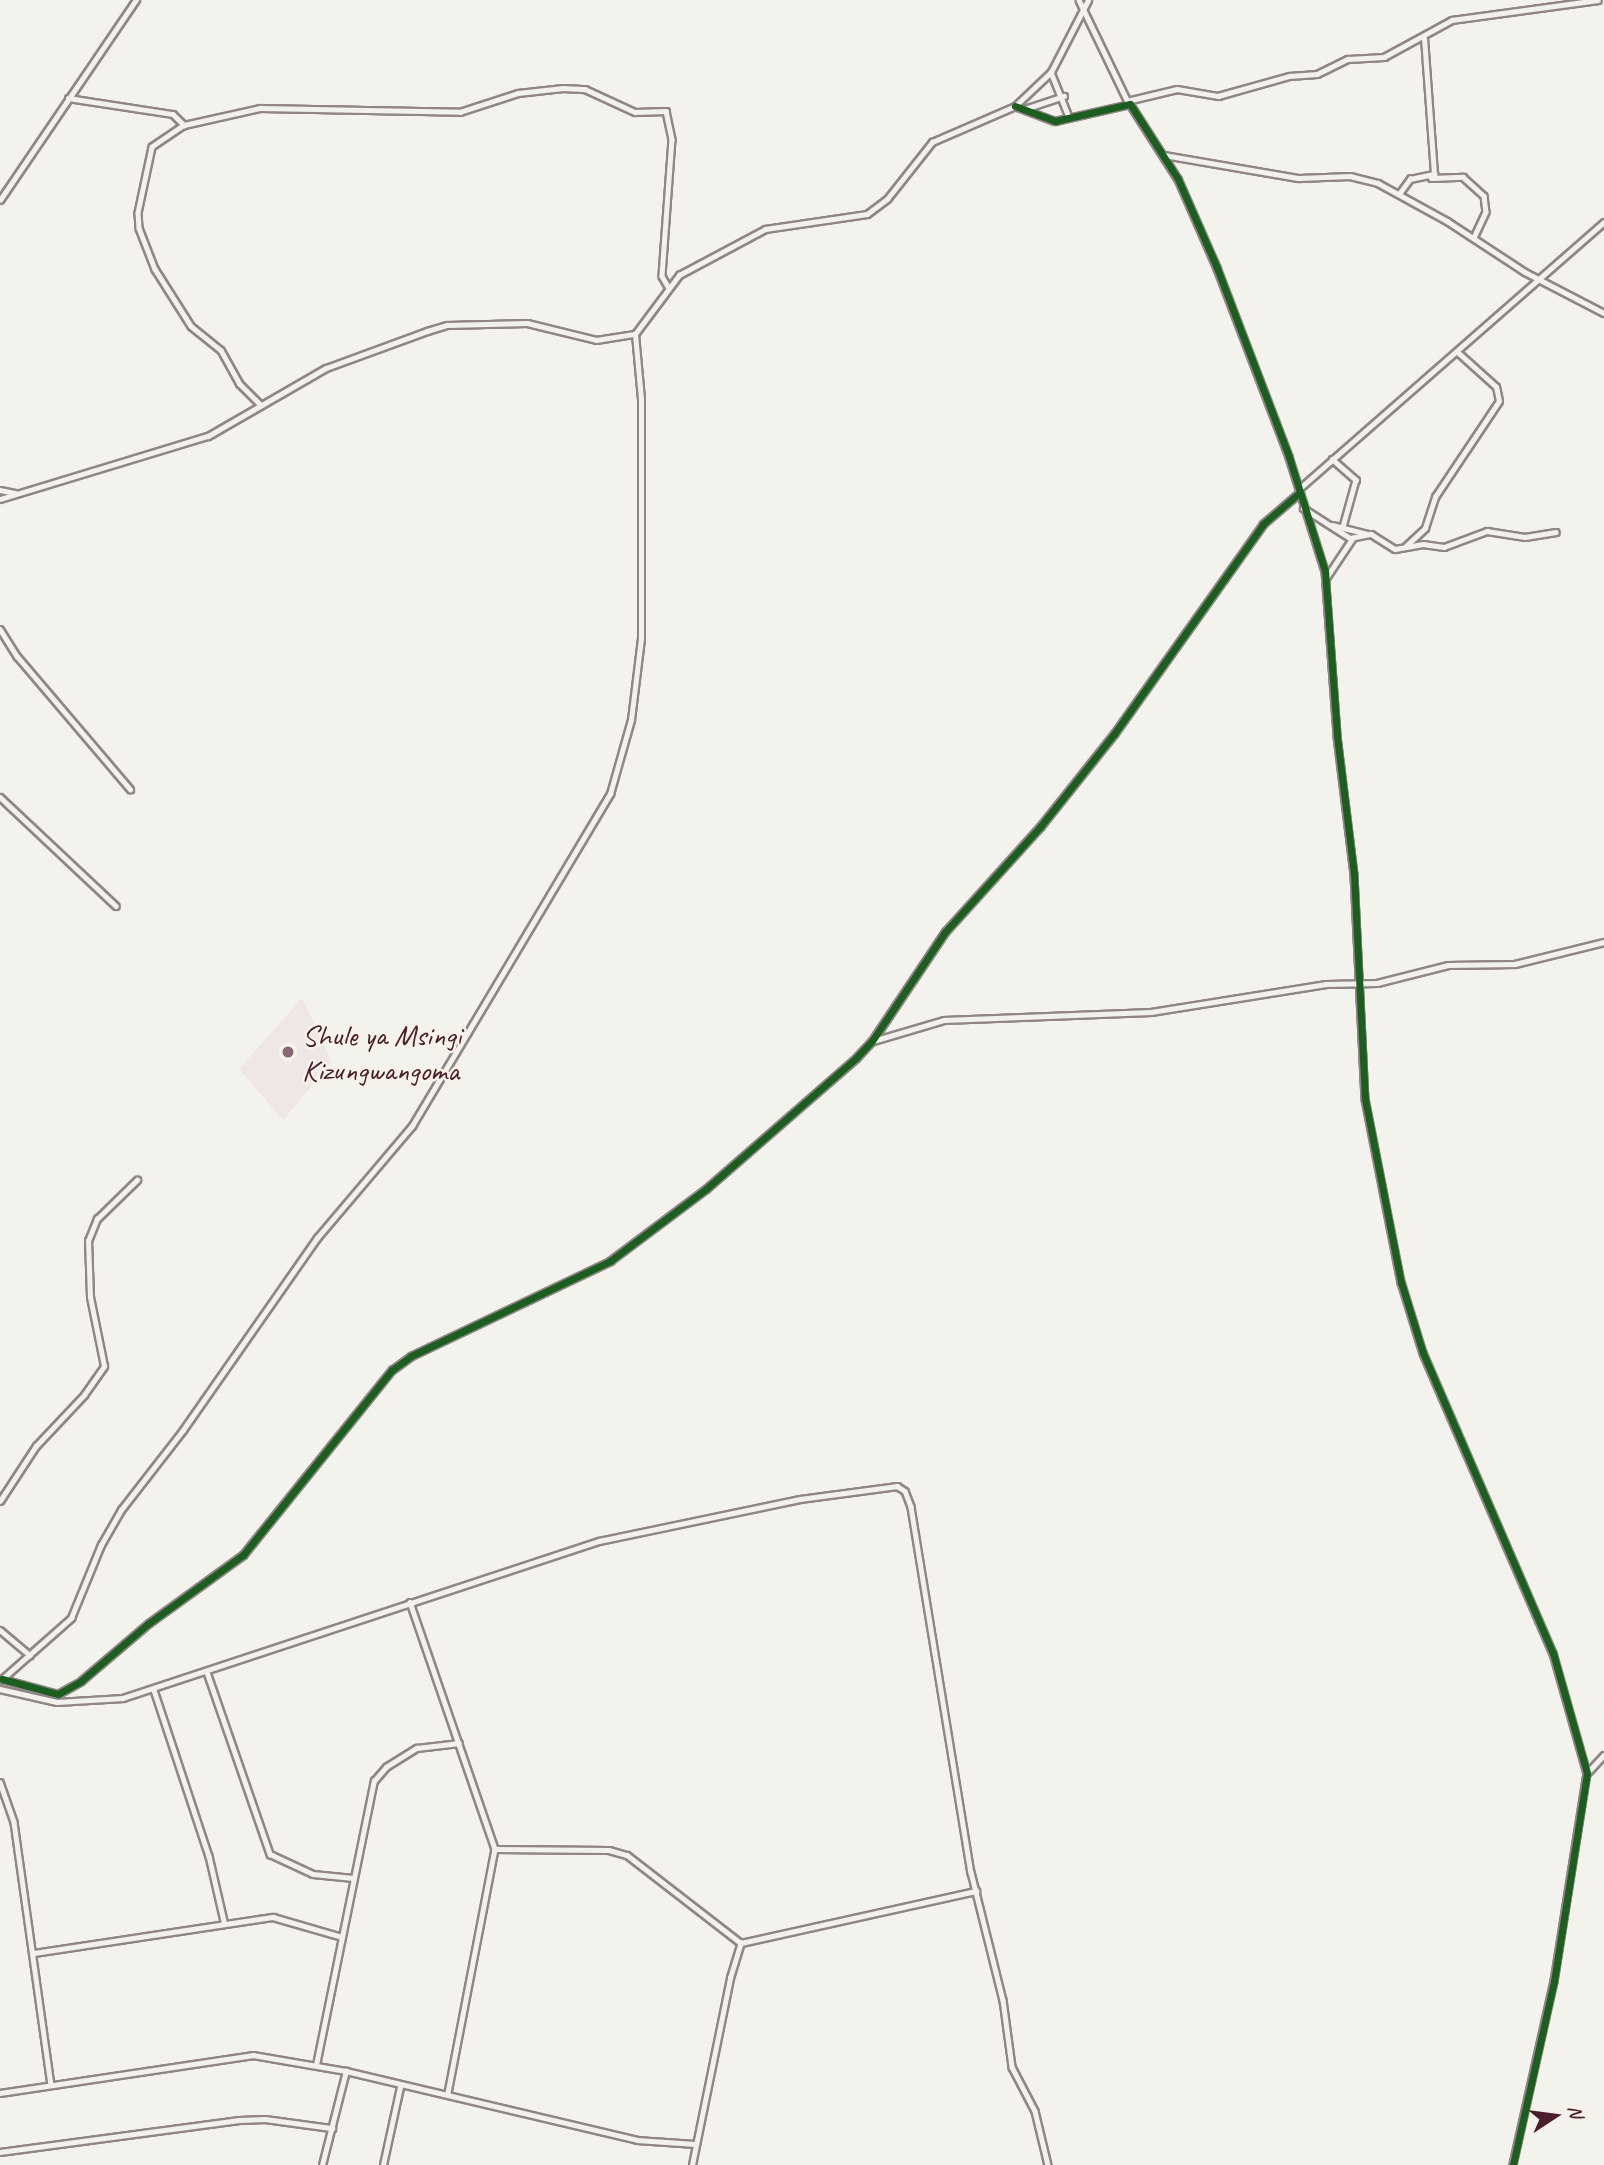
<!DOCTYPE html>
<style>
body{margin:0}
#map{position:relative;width:1604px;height:2165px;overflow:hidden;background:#f4f2ec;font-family:Caveat,sans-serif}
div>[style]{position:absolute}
.built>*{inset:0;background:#efe6e6}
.roads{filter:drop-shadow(2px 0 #8f8685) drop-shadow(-2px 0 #8f8685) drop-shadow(0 2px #8f8685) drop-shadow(0 -2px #8f8685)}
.minor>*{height:4.5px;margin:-2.25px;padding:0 2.25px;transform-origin:2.25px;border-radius:2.25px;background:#f2f1ed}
.tertiary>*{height:5px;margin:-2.5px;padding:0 2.5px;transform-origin:2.5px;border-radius:2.5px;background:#f2f1ed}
.cycleway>*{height:7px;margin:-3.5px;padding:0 3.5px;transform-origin:3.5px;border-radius:3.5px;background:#1b5e20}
.dots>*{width:19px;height:19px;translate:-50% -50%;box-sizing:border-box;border:4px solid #f7f3e8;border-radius:50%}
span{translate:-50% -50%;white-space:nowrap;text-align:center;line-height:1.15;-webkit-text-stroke:5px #f7f3e8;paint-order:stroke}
.poi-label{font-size:30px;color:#4a1f2b}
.left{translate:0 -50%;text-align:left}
.north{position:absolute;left:1520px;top:2081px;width:70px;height:70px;-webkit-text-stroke:5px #f7f3e8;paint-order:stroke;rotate:77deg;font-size:19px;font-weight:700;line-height:28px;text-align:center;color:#4a1f2b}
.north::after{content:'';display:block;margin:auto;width:24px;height:32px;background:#4a1f2b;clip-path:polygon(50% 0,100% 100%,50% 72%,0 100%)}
</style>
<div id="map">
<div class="built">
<div style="clip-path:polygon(302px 998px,332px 1062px,283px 1120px,239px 1069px)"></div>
</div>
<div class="roads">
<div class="minor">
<div style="left:1079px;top:0;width:113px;rotate:64.3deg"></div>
<div style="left:1051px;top:72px;width:48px;rotate:68.2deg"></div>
<div style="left:68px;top:98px;width:106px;rotate:8.7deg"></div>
<div style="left:173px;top:114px;width:16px;rotate:45deg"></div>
<div style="left:184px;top:125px;width:78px;rotate:-12.6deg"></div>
<div style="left:260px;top:108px;width:200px;rotate:1.1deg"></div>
<div style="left:460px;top:112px;width:61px;rotate:-18.1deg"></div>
<div style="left:518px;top:93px;width:45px;rotate:-6.3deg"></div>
<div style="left:563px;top:88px;width:22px;rotate:3deg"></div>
<div style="left:585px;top:89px;width:55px;rotate:24.7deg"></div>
<div style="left:635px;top:112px;width:31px;rotate:-2deg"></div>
<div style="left:666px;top:111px;width:29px;rotate:78deg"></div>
<div style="left:672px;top:139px;width:137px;rotate:94.2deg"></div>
<div style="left:662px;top:276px;width:14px;rotate:60deg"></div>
<div style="left:1127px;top:101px;width:51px;rotate:-13.5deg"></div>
<div style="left:1177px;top:89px;width:42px;rotate:9.7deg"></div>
<div style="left:1218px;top:96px;width:74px;rotate:-15.7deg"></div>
<div style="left:1289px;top:76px;width:28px;rotate:-4deg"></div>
<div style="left:1317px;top:74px;width:34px;rotate:-26deg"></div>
<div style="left:1348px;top:59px;width:36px;rotate:-3deg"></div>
<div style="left:1384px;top:57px;width:77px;rotate:-28.6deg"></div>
<div style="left:1452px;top:20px;width:147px;rotate:-7.8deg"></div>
<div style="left:1015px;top:106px;width:43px;rotate:20.6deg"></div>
<div style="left:1055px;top:121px;width:77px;rotate:-12.8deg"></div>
<div style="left:1130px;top:104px;width:89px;rotate:57.4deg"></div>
<div style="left:1178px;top:179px;width:97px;rotate:66.3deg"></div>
<div style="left:1217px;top:268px;width:202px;rotate:69.1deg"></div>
<div style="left:1289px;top:457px;width:120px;rotate:72.5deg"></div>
<div style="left:1325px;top:571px;width:165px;rotate:85.8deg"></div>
<div style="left:1337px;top:736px;width:140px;rotate:83deg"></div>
<div style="left:1354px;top:875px;width:224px;rotate:87.2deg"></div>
<div style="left:1365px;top:1099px;width:187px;rotate:78.9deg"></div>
<div style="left:1401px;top:1282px;width:74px;rotate:72.8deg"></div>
<div style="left:1423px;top:1353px;width:327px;rotate:66.6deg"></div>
<div style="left:1553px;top:1653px;width:125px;rotate:74.2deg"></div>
<div style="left:1587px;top:1773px;width:211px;rotate:99deg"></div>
<div style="left:1554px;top:1981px;width:189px;rotate:102.6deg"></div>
<div style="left:1025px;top:109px;width:41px;rotate:-18.4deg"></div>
<div style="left:183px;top:126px;width:37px;rotate:146deg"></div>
<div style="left:152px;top:147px;width:67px;rotate:102deg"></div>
<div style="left:138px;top:213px;width:15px;rotate:86deg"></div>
<div style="left:139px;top:228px;width:44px;rotate:68.7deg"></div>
<div style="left:155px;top:269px;width:67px;rotate:57.7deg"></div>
<div style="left:191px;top:326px;width:38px;rotate:39deg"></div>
<div style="left:221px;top:350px;width:38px;rotate:61deg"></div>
<div style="left:239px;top:383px;width:31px;rotate:45deg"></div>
<div style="left:1164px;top:155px;width:137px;rotate:9.7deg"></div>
<div style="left:1299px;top:178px;width:51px;rotate:-2.2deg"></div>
<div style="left:1350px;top:176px;width:29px;rotate:14deg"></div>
<div style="left:1378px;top:183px;width:79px;rotate:28.8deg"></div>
<div style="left:1447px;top:221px;width:93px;rotate:33.2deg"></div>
<div style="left:1525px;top:272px;width:89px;rotate:27.4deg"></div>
<div style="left:1431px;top:178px;width:32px;rotate:-2deg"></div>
<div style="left:1463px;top:177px;width:28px;rotate:42deg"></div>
<div style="left:1484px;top:196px;width:16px;rotate:83deg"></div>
<div style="left:1486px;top:212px;width:29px;rotate:115deg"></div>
<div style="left:1399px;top:194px;width:19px;rotate:-54deg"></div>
<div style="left:1410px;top:179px;width:25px;rotate:-12deg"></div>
<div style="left:1434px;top:174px;width:135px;rotate:-94.2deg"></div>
<div style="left:0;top:200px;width:242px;rotate:-55.8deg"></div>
<div style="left:1332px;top:459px;width:32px;rotate:41deg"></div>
<div style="left:1356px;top:480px;width:49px;rotate:105.5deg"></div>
<div style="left:1299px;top:489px;width:405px;rotate:-41.2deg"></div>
<div style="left:0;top:490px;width:16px;rotate:11deg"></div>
<div style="left:1303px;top:508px;width:56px;rotate:32.6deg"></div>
<div style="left:1350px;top:538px;width:21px;rotate:-11deg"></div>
<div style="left:1371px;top:534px;width:28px;rotate:32deg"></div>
<div style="left:1395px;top:549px;width:28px;rotate:-10deg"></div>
<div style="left:1423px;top:544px;width:21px;rotate:8deg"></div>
<div style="left:1444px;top:547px;width:46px;rotate:-20.4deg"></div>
<div style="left:1487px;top:531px;width:38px;rotate:9deg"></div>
<div style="left:1525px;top:537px;width:31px;rotate:-9deg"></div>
<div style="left:1332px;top:525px;width:36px;rotate:14deg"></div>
<div style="left:1406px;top:546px;width:26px;rotate:-43deg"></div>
<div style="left:1425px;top:528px;width:33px;rotate:-72deg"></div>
<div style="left:1435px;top:497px;width:115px;rotate:-56.3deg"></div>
<div style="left:1499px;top:401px;width:14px;rotate:-102deg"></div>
<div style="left:1496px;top:387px;width:51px;rotate:-138.2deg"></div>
<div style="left:1326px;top:578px;width:47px;rotate:-56.3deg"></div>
<div style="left:0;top:629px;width:32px;rotate:58deg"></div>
<div style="left:17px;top:656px;width:175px;rotate:49.6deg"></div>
<div style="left:0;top:797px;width:159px;rotate:43.2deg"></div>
<div style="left:873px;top:1041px;width:74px;rotate:-16.5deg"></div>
<div style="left:944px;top:1020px;width:207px;rotate:-2.2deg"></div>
<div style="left:1151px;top:1012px;width:177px;rotate:-9.1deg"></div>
<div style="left:1326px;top:984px;width:51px;rotate:-1.1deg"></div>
<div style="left:1377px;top:983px;width:73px;rotate:-14.2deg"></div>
<div style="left:1448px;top:965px;width:67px;rotate:-0.9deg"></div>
<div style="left:1515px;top:964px;width:92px;rotate:-13.9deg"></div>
<div style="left:0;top:1501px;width:66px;rotate:-56.8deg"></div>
<div style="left:36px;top:1446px;width:70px;rotate:-46.7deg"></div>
<div style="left:84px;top:1395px;width:35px;rotate:-55deg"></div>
<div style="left:104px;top:1366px;width:70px;rotate:-101.5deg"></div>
<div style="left:90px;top:1297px;width:56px;rotate:-92deg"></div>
<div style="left:88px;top:1241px;width:24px;rotate:-68deg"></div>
<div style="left:97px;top:1219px;width:56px;rotate:-44.3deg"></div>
<div style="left:410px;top:1602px;width:261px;rotate:71deg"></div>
<div style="left:495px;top:1849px;width:249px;rotate:100.9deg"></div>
<div style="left:0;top:1630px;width:39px;rotate:40deg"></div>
<div style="left:207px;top:1672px;width:193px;rotate:70.9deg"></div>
<div style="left:270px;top:1854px;width:47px;rotate:24.9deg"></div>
<div style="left:313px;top:1874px;width:40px;rotate:5.7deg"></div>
<div style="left:2px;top:1679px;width:58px;rotate:15deg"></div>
<div style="left:58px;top:1694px;width:26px;rotate:-29deg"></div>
<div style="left:81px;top:1681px;width:89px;rotate:-40.5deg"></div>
<div style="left:149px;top:1623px;width:116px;rotate:-35.9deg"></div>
<div style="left:243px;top:1555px;width:238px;rotate:-51.2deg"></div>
<div style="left:392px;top:1370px;width:24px;rotate:-36deg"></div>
<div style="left:411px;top:1356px;width:221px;rotate:-25.5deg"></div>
<div style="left:610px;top:1261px;width:120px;rotate:-36.9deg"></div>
<div style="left:706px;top:1189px;width:199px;rotate:-41.1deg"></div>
<div style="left:856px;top:1058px;width:23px;rotate:-47deg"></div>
<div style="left:872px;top:1041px;width:131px;rotate:-56.2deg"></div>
<div style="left:945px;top:932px;width:142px;rotate:-47.9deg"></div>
<div style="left:1040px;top:827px;width:119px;rotate:-51.5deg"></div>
<div style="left:1114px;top:734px;width:257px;rotate:-54.6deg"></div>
<div style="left:1263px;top:524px;width:48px;rotate:-40.7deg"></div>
<div style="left:1px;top:1680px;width:94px;rotate:-41.5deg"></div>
<div style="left:71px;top:1618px;width:79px;rotate:-67.7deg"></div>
<div style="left:101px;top:1545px;width:40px;rotate:-60.3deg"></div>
<div style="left:121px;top:1510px;width:101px;rotate:-52.2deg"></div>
<div style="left:183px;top:1430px;width:234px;rotate:-55.1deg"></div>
<div style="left:317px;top:1238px;width:147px;rotate:-49.7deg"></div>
<div style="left:412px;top:1126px;width:387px;rotate:-59.2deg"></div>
<div style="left:610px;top:794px;width:77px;rotate:-74.2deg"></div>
<div style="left:631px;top:720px;width:82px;rotate:-83deg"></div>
<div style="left:641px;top:639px;width:240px;rotate:-90deg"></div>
<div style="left:641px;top:399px;width:65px;rotate:-95.3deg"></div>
<div style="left:0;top:1689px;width:58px;rotate:12.8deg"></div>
<div style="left:57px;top:1702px;width:66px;rotate:-3.5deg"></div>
<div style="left:123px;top:1698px;width:501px;rotate:-18.25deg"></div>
<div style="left:599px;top:1541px;width:205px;rotate:-11.8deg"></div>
<div style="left:800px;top:1499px;width:98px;rotate:-7.6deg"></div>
<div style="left:897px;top:1486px;width:9px;rotate:32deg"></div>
<div style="left:905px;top:1491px;width:17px;rotate:69deg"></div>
<div style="left:911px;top:1507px;width:370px;rotate:80.7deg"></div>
<div style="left:971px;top:1872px;width:132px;rotate:76deg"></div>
<div style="left:1003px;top:2000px;width:68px;rotate:82.3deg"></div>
<div style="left:1012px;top:2067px;width:50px;rotate:62.4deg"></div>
<div style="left:1035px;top:2111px;width:56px;rotate:76.5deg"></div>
<div style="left:154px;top:1690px;width:175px;rotate:71.7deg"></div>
<div style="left:209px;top:1856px;width:67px;rotate:77deg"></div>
<div style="left:1588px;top:1772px;width:23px;rotate:-47deg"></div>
<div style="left:0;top:1782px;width:42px;rotate:70.7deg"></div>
<div style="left:14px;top:1822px;width:265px;rotate:82deg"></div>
<div style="left:495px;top:1849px;width:114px;rotate:0.5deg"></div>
<div style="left:609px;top:1850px;width:19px;rotate:16deg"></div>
<div style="left:627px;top:1855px;width:144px;rotate:37.7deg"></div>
<div style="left:34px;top:1953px;width:242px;rotate:-8.6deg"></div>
<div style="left:273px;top:1917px;width:72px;rotate:16.2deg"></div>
<div style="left:316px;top:2065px;width:290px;rotate:-78.5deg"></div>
<div style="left:374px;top:1781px;width:18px;rotate:-49deg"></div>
<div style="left:386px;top:1767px;width:36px;rotate:-32deg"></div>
<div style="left:417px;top:1748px;width:42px;rotate:-6.8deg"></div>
<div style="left:0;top:2093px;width:256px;rotate:-8.5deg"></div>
<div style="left:253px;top:2055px;width:94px;rotate:9.8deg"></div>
<div style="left:346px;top:2071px;width:299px;rotate:13.3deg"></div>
<div style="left:637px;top:2140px;width:58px;rotate:3.9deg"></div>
<div style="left:0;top:2152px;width:241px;rotate:-7.6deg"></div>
<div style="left:239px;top:2120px;width:26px;rotate:-2deg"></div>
<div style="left:265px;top:2119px;width:68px;rotate:7.7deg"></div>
<div style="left:322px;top:2165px;width:97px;rotate:-75.7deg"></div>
<div style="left:383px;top:2165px;width:80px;rotate:-77.7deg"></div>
<div style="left:692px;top:2165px;width:191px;rotate:-78.5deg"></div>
<div style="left:730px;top:1978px;width:37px;rotate:-73deg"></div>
<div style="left:741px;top:1943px;width:241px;rotate:-12.5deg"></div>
</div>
<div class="tertiary">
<div style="left:0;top:499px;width:217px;rotate:-16.9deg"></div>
<div style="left:208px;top:436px;width:136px;rotate:-30deg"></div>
<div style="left:326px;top:368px;width:108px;rotate:-20.1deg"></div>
<div style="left:427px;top:331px;width:21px;rotate:-17deg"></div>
<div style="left:447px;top:325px;width:80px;rotate:-1.4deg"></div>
<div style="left:527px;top:323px;width:71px;rotate:13.8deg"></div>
<div style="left:596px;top:340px;width:39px;rotate:-9deg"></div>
<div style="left:635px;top:334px;width:74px;rotate:-53.3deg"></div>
<div style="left:679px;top:275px;width:98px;rotate:-28.1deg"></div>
<div style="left:765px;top:229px;width:103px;rotate:-8.4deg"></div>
<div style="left:867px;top:214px;width:25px;rotate:-37deg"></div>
<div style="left:887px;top:199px;width:73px;rotate:-51.7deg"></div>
<div style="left:932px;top:142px;width:90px;rotate:-23.4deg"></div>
<div style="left:1015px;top:106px;width:50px;rotate:-43.4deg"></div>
<div style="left:1051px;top:72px;width:81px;rotate:-62.8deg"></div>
</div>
</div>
<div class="cycleway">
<div style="left:1015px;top:106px;width:43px;rotate:20.6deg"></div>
<div style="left:1055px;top:121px;width:77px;rotate:-12.8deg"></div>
<div style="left:1130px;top:104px;width:89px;rotate:57.4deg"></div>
<div style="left:1178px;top:179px;width:97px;rotate:66.3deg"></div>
<div style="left:1217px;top:268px;width:202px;rotate:69.1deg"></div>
<div style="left:1289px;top:457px;width:120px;rotate:72.5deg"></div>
<div style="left:1325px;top:571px;width:165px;rotate:85.8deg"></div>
<div style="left:1337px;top:736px;width:140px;rotate:83deg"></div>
<div style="left:1354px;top:875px;width:224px;rotate:87.2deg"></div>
<div style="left:1365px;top:1099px;width:187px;rotate:78.9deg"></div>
<div style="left:1401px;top:1282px;width:74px;rotate:72.8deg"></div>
<div style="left:1423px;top:1353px;width:327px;rotate:66.6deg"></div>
<div style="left:1553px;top:1653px;width:125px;rotate:74.2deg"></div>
<div style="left:1587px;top:1773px;width:211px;rotate:99deg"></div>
<div style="left:1554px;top:1981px;width:189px;rotate:102.6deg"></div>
<div style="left:2px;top:1679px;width:58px;rotate:15deg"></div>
<div style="left:58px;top:1694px;width:26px;rotate:-29deg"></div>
<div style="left:81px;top:1681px;width:89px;rotate:-40.5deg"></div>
<div style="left:149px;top:1623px;width:116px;rotate:-35.9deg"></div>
<div style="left:243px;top:1555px;width:238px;rotate:-51.2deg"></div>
<div style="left:392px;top:1370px;width:24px;rotate:-36deg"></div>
<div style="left:411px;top:1356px;width:221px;rotate:-25.5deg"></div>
<div style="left:610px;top:1261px;width:120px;rotate:-36.9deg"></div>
<div style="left:706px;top:1189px;width:199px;rotate:-41.1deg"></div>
<div style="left:856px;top:1058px;width:23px;rotate:-47deg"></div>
<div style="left:872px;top:1041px;width:131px;rotate:-56.2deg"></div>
<div style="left:945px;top:932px;width:142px;rotate:-47.9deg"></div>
<div style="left:1040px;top:827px;width:119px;rotate:-51.5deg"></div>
<div style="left:1114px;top:734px;width:257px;rotate:-54.6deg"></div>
<div style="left:1263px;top:524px;width:48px;rotate:-40.7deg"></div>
</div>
<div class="dots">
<div style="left:288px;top:1052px;background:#86696f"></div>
</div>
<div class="poi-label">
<span class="left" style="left:302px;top:1052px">Shule ya Msingi<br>Kizungwangoma</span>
</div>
<div class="north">N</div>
</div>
